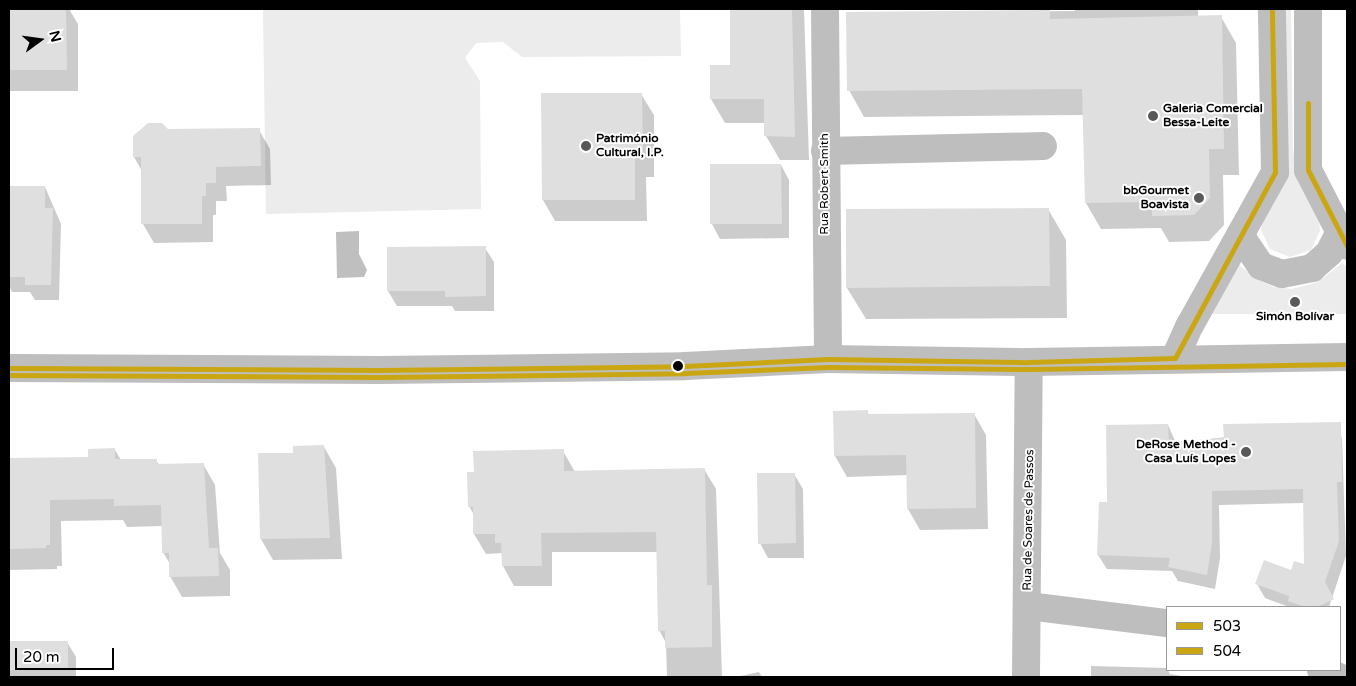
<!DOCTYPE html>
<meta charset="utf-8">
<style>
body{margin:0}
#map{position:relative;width:1356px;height:686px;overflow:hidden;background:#fff;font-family:"Varela Round",sans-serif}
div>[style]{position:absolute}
.green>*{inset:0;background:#ececec}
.water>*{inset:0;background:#bfbfbf}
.shadow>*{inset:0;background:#0003}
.building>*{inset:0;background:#dfdfdf}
.minor>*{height:28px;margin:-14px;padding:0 14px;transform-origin:14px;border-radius:14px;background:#bebebe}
.tertiary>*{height:28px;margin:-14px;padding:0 14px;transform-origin:14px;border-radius:14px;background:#bebebe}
.bus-1>*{height:5px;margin:-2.5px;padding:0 2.5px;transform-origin:2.5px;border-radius:2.5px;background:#caa712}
.bus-2>*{height:5px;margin:-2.5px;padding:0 2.5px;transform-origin:2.5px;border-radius:2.5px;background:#caa712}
.dots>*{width:14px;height:14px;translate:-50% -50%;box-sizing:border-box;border:2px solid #fff;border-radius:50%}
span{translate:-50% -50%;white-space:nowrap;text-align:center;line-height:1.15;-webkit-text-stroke:4px #fff;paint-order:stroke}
.poi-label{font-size:12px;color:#000;font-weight:700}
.left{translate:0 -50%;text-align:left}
.right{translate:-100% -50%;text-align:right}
.street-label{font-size:12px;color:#000}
.frame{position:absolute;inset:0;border:10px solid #000;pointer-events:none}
.legend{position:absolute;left:1166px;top:606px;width:175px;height:65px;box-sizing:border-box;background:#fff;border:1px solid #999;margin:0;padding:6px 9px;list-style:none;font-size:15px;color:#000}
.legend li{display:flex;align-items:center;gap:10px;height:25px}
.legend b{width:25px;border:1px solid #999}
.north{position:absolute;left:15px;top:15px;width:50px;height:50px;-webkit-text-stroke:4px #fff;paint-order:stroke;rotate:76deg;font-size:14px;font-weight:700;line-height:20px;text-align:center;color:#000}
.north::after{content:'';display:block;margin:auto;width:18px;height:22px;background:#000;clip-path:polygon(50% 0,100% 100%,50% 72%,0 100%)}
.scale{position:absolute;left:15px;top:648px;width:99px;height:22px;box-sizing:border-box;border:2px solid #000;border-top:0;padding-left:6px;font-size:15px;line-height:18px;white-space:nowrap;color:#000;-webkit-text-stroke:4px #fff;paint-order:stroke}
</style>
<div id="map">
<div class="green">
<div style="clip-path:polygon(263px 9px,680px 9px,681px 56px,522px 57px,503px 42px,476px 43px,465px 58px,480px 81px,481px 209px,266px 214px)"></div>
<div style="clip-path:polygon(1283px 9px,1291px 9px,1293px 150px,1298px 171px,1319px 220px,1320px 231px,1311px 250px,1290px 257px,1270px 249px,1261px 230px)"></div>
<div style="clip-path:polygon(1342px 263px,1347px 267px,1347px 314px,1211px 314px,1239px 265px,1259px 280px,1274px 287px,1292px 289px,1318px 282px)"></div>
</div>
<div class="water">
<div style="clip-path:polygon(359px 231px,359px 254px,367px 270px,364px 277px,337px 278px,336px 232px)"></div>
</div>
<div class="shadow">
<div style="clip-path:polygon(9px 9px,69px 9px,78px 24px,78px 91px,9px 91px)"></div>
<div style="clip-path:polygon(731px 9px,804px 9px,809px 160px,780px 160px,766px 136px,766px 123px,725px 123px,711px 99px,732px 66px)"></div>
<div style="clip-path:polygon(1075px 9px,1198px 9px,1198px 17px,1221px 17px,1236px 43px,1239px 175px,1223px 175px,1224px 225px,1209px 241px,1169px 242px,1161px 228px,1101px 229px,1086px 203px,1084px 115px,864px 117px,849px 90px,848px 13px,1075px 11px)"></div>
<div style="clip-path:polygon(641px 94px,654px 115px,654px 177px,646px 177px,647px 221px,555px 221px,543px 200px)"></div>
<div style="clip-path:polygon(167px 130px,259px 130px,270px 149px,271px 185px,226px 186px,227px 201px,216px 201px,216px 215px,213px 215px,213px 242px,154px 243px,143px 224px,142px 171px,134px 157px)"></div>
<div style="clip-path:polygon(781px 165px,789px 180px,789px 238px,720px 239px,712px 224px)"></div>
<div style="clip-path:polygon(45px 187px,61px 224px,59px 300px,35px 300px,30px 292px,12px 292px,9px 286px,9px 209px)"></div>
<div style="clip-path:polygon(1048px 209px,1066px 240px,1067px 318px,866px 319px,847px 288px)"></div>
<div style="clip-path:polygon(388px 248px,485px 248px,494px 262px,494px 311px,455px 311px,452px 306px,397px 306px,388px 291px)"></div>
<div style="clip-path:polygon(867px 412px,870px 415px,974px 414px,986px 435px,988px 529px,920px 530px,908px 509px,908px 475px,847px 477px,835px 456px)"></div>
<div style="clip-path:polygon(1334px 424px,1342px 438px,1346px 556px,1329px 607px,1289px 607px,1265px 598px,1257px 584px,1305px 566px,1304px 503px,1219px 505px,1220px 558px,1215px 589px,1178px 581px,1172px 571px,1107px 569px,1098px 555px,1109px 503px,1168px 425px,1176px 443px)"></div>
<div style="clip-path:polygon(324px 447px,336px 468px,342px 559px,273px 560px,261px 539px,295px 454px)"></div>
<div style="clip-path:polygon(115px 450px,121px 460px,156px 460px,159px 465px,203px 464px,215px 485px,220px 553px,230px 570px,230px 596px,182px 597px,170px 576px,170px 564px,163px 552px,162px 526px,127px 527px,123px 520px,61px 521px,62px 566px,57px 566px,57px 569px,9px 570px,9px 459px,89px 458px)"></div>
<div style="clip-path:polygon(563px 451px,575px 472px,704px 469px,716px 489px,722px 677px,667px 677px,666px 643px,659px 630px,658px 552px,552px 552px,552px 586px,514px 586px,503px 566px,502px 553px,486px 554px,474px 534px,474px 515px,469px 506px)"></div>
<div style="clip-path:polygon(794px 474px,803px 489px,804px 558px,768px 558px,760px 543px)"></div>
<div style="clip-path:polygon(9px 642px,67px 642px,76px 657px,76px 677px,9px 677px)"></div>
<div style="clip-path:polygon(1091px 666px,1167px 668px,1170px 674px,1188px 677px,1091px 677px)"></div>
<div style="clip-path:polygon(759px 672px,762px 677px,736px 677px)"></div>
</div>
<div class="building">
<div style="clip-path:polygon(9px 9px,66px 9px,67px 70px,9px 70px)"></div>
<div style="clip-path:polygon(730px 9px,792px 9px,795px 137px,764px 136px,764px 99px,710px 99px,710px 65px,730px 65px)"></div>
<div style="clip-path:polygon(1050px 10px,1050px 19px,1222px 15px,1224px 149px,1209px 149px,1210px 198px,1194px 215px,1152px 216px,1152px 202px,1085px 203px,1082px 89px,847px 91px,846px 12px)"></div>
<div style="clip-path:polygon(541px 93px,642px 93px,643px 156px,635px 156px,635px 200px,542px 200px)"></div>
<div style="clip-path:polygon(148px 123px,162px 123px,168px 129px,260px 128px,261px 166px,216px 167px,216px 183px,206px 183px,206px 196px,202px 196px,202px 224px,141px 224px,141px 157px,133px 157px,133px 136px)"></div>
<div style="clip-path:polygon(710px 164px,781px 164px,782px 224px,710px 224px)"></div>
<div style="clip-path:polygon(10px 186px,45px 186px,45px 208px,53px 208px,51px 285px,25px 285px,25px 277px,9px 277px)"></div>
<div style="clip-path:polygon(1049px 208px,1050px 286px,846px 288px,846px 209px)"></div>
<div style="clip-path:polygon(486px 246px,486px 296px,445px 297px,445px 291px,387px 291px,387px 247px)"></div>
<div style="clip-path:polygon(868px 410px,868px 414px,975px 413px,976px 508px,907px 509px,906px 455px,834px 456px,833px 411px)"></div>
<div style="clip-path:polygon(1341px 422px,1342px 482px,1337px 482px,1339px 541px,1325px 582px,1334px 599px,1317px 607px,1305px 607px,1288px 601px,1289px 596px,1255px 584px,1264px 560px,1291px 570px,1294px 561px,1304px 564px,1303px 489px,1212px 491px,1212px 543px,1207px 575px,1168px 567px,1170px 558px,1097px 555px,1099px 502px,1107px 502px,1106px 425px,1168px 424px,1169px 442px,1224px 438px,1223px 424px)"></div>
<div style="clip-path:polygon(324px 445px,330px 538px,260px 539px,258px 453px,293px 453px,293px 446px)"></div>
<div style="clip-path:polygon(115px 448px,115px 459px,157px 459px,157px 464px,204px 463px,209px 548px,218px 548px,219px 576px,169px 577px,169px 553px,162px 553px,161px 505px,114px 506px,114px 499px,50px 500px,50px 545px,46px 545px,46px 548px,9px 549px,9px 458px,88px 457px,88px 449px)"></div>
<div style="clip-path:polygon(564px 449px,564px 471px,705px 468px,707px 585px,712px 585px,712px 647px,665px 648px,665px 631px,658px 631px,656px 532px,541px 533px,542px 566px,502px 566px,501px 543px,495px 543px,495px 534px,473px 534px,473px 507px,468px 507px,467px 472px,474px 472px,473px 451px)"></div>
<div style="clip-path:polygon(757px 473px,795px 473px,796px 543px,758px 544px)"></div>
<div style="clip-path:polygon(9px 641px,68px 641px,68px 670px,9px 670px)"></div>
</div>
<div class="minor">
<div style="left:825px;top:9px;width:350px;rotate:89.5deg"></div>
<div style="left:825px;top:151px;width:218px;rotate:-1.3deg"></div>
<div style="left:1028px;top:606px;width:140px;rotate:7deg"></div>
<div style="left:1321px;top:670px;width:19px;rotate:21deg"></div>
<div style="left:1026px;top:677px;width:315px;rotate:-89.5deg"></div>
</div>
<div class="tertiary">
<div style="left:1308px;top:9px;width:161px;rotate:90deg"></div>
<div style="left:1308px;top:170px;width:85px;rotate:62.8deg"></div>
<div style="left:1240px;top:235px;width:37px;rotate:56deg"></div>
<div style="left:1261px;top:266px;width:22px;rotate:21deg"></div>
<div style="left:1282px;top:274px;width:31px;rotate:-11deg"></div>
<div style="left:1312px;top:268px;width:23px;rotate:-41deg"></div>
<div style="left:1329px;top:253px;width:22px;rotate:-63deg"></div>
<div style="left:1175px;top:358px;width:36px;rotate:-66deg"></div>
<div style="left:1190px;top:325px;width:175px;rotate:-60.9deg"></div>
<div style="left:1275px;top:172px;width:163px;rotate:-91.1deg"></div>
<div style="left:9px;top:368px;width:370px;rotate:0.3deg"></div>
<div style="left:379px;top:370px;width:306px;rotate:-0.7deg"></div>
<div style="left:685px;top:366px;width:143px;rotate:-2.8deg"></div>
<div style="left:828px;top:359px;width:201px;rotate:0.9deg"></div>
<div style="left:1029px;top:362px;width:318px;rotate:-0.9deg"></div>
</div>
<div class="bus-1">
<div style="left:1308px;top:103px;width:67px;rotate:90deg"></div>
<div style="left:1308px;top:170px;width:85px;rotate:62.8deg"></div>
<div style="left:9px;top:368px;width:370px;rotate:0.3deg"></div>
<div style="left:379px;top:370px;width:306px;rotate:-0.7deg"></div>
<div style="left:685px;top:366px;width:143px;rotate:-2.8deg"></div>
<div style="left:828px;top:359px;width:201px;rotate:0.9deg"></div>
<div style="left:1029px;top:362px;width:146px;rotate:-1.6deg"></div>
<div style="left:1175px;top:358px;width:211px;rotate:-61.7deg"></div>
<div style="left:1275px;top:172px;width:163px;rotate:-91.1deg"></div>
</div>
<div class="bus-2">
<div style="left:9px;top:375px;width:370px;rotate:0.3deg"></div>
<div style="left:379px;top:377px;width:306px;rotate:-0.7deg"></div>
<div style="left:685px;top:373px;width:143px;rotate:-2.4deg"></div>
<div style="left:828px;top:367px;width:201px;rotate:0.6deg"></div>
<div style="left:1029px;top:369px;width:318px;rotate:-0.9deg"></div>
</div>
<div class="dots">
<div style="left:1153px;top:116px;background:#595959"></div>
<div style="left:586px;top:146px;background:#595959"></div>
<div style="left:1199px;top:198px;background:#595959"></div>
<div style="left:1295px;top:302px;background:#595959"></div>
<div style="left:678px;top:366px;background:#000"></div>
<div style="left:1246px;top:452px;background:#595959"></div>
</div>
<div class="poi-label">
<span class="left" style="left:1163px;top:116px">Galeria Comercial<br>Bessa-Leite</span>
<span class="left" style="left:596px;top:146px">Património<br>Cultural, I.P.</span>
<span class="right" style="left:1189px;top:198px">bbGourmet<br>Boavista</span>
<span style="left:1295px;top:317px">Simón Bolívar</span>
<span class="right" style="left:1236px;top:452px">DeRose Method -<br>Casa Luís Lopes</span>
</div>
<div class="street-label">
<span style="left:825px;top:184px;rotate:-90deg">Rua Robert Smith</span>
<span style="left:1029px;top:520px;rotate:-89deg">Rua de Soares de Passos</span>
</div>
<div class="frame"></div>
<ul class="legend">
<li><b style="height:6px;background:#caa712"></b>503</li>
<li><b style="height:6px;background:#caa712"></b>504</li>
</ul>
<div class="north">N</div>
<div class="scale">20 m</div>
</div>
